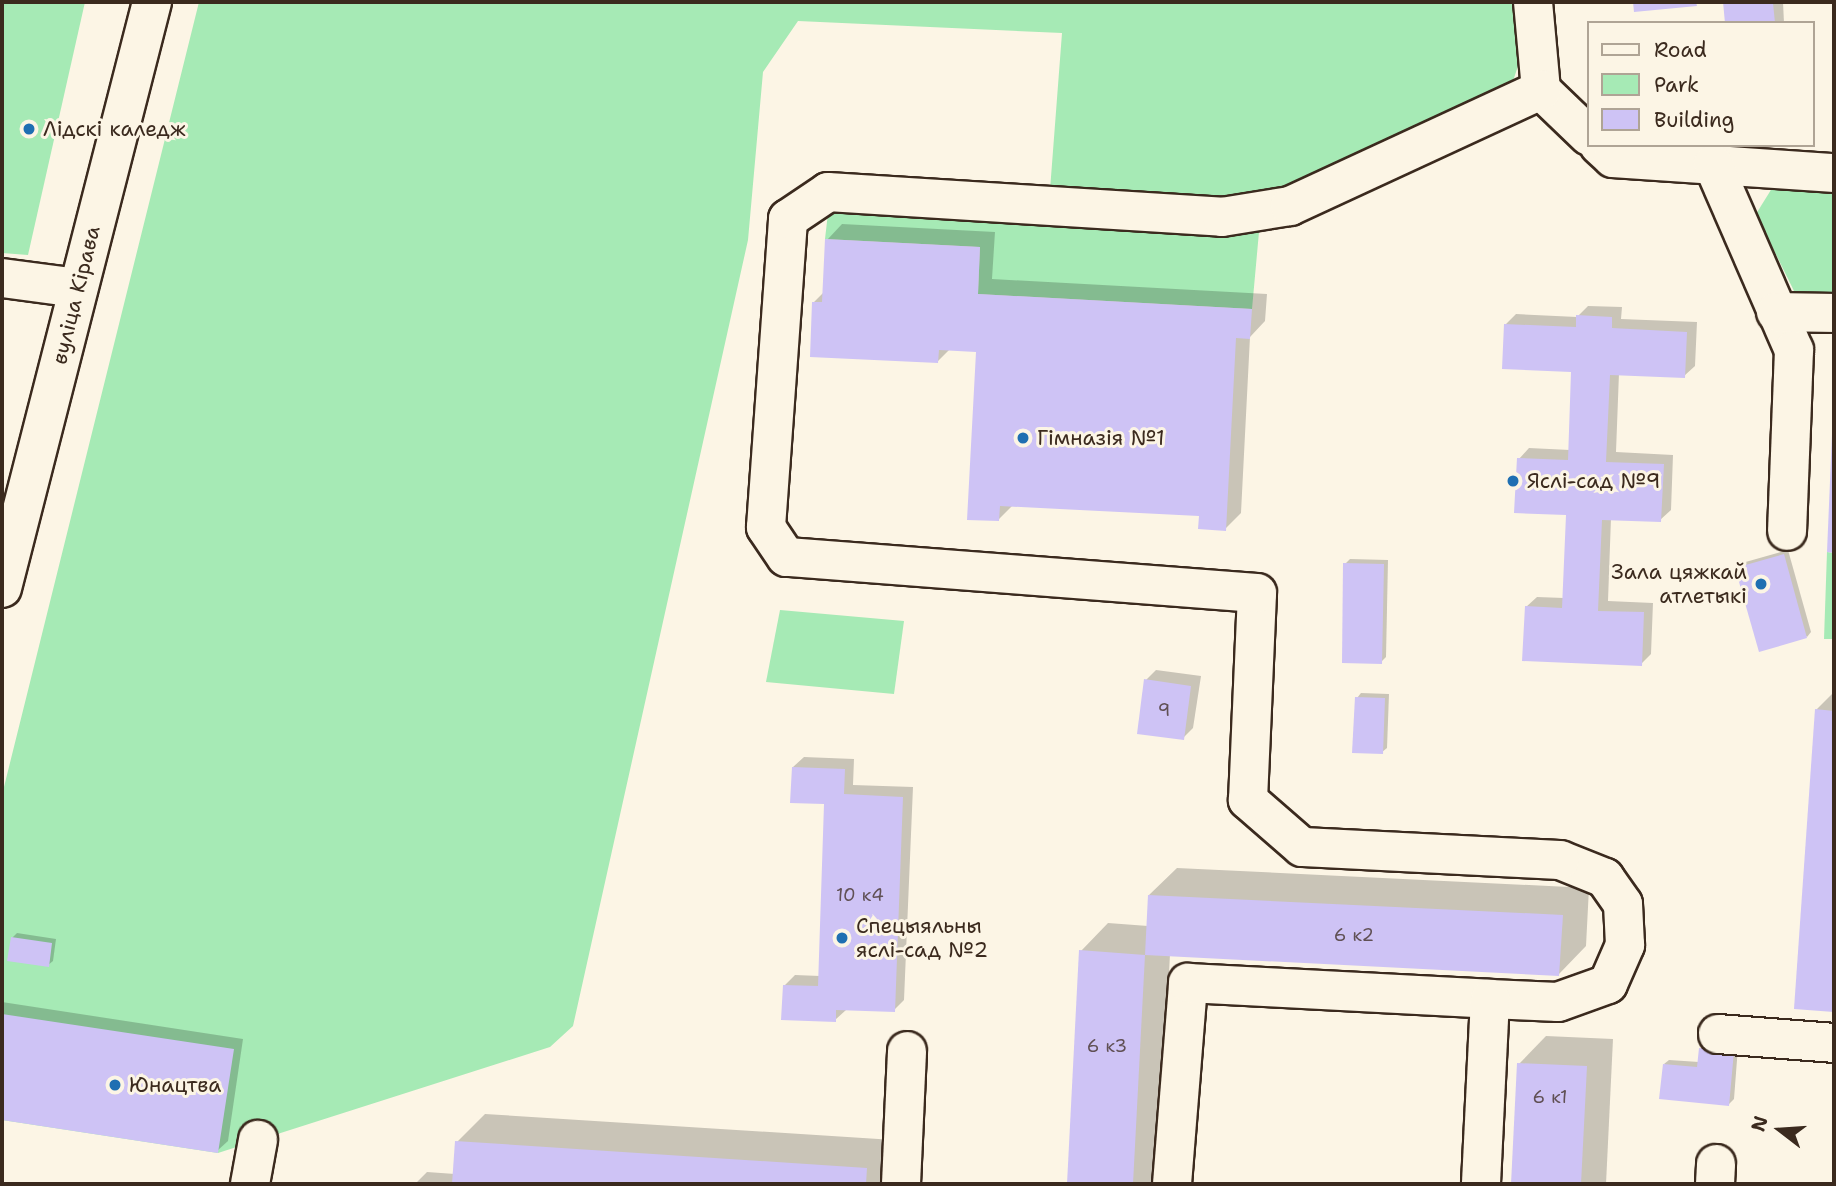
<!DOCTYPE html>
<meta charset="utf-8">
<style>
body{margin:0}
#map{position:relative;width:1836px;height:1186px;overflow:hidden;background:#fcf5e5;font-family:"Shantell Sans",sans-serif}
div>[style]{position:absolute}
.green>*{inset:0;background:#a6eab5}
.shadow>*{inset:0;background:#0003}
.building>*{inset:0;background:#cec3f5}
.roads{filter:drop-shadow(2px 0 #3b2a1e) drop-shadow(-2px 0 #3b2a1e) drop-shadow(0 2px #3b2a1e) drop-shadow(0 -2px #3b2a1e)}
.minor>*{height:38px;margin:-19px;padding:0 19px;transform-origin:19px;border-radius:19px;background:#fcf5e5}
.dots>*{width:19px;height:19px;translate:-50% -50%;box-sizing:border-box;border:4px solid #fcf5e5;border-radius:50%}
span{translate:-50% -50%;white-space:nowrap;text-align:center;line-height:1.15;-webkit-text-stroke:6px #fcf5e5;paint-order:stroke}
.number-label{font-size:18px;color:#605054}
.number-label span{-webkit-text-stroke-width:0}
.poi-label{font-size:21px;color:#3b2a1e}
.left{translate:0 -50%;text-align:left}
.right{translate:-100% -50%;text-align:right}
.street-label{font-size:21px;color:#3b2a1e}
.frame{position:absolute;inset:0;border:4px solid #3b2a1e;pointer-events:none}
.legend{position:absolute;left:1587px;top:21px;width:228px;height:126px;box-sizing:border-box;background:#fcf5e5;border:2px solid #afa495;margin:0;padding:9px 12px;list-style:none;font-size:21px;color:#3b2a1e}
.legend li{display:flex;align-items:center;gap:14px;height:35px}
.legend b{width:35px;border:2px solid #afa495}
.north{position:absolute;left:1745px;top:1095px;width:70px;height:70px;-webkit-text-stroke:5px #fcf5e5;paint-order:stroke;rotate:287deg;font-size:19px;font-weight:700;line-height:28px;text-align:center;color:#3b2a1e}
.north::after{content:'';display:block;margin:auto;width:24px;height:32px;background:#3b2a1e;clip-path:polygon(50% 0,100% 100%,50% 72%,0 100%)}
</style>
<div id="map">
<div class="green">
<div style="clip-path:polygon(2px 2px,85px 2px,28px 255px,2px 253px)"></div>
<div style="clip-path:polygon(199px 2px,1515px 2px,1518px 66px,1509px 93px,1267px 197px,1050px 190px,1062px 33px,798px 21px,763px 72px,748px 240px,573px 1026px,550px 1047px,218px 1153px,2px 1120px,2px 795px)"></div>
<div style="clip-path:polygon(1774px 185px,1834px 185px,1834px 294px,1795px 293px,1756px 214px)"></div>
<div style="clip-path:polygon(828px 213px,1259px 232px,1252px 309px,978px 294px,980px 247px,825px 239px)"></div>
<div style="clip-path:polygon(1827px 552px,1834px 553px,1834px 639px,1824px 639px)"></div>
<div style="clip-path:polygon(780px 610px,904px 621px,894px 694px,766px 682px)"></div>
</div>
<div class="shadow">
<div style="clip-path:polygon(1725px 2px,1783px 2px,1784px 23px,1727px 23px)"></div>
<div style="clip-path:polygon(842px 224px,995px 232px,992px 279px,1267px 294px,1265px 321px,1250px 337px,1241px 513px,1225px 529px,1200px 515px,1013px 505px,998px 520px,978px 350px,950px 349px,937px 362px,814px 302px,824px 292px,827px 240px)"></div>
<div style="clip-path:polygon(1588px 306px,1622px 307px,1621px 319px,1697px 322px,1695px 366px,1684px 376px,1619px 373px,1616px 452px,1673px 455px,1671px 510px,1660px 520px,1611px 518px,1608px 601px,1653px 603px,1651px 654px,1641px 664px,1526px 607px,1537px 597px,1564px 598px,1568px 514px,1519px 459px,1529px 448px,1570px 450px,1573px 370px,1505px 325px,1516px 314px,1577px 317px)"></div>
<div style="clip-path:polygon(1834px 423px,1834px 551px,1829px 551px)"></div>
<div style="clip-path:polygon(1788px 550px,1811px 632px,1807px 637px,1737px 568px,1742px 563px)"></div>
<div style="clip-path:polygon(1350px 559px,1388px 560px,1386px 657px,1381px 662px,1345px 564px)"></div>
<div style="clip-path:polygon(1156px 670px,1201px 676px,1193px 728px,1183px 738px,1146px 680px)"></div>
<div style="clip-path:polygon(1834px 692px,1834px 1010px,1795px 1008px,1816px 710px)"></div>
<div style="clip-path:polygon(1361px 693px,1389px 694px,1387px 748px,1382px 752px,1357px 698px)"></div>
<div style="clip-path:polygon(804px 757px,854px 759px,853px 785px,913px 787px,904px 1000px,894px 1010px,846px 1010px,835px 1020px,784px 986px,795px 975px,820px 976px,826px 803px,793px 767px)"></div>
<div style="clip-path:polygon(1177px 868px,1589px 888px,1586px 946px,1559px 974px,1170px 954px,1158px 1184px,1069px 1184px,1081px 951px,1108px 923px,1148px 926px,1149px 895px)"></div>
<div style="clip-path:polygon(17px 933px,56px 939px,53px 961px,48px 965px,12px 938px)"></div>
<div style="clip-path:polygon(2px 1002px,243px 1039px,228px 1141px,217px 1151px,2px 1118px)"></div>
<div style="clip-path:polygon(1546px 1036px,1613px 1039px,1606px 1184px,1512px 1184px,1519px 1064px)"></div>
<div style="clip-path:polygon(1706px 1044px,1738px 1047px,1734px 1099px,1729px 1104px,1664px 1064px,1669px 1060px,1699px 1062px,1701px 1049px)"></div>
<div style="clip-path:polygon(485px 1114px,894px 1140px,891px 1184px,415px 1184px,427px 1172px,455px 1174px,457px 1142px)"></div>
</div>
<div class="building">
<div style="clip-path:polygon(1633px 2px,1696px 2px,1697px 6px,1634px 12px)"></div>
<div style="clip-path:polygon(1723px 2px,1773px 3px,1775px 23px,1725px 23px)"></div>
<div style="clip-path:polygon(825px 239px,980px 247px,978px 294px,1252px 309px,1250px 339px,1236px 338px,1226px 531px,1198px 529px,1199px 516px,1000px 506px,999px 521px,967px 520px,976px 352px,939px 350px,938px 363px,810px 357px,812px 302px,822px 302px)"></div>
<div style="clip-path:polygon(1576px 315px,1612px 317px,1612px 328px,1687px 332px,1685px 378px,1610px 375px,1606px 462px,1664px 464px,1661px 522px,1602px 520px,1598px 611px,1644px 612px,1642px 666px,1522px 661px,1525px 606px,1562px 608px,1566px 515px,1514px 513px,1517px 458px,1568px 460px,1571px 372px,1502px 369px,1504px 324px,1576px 327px)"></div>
<div style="clip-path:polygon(1832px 434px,1834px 434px,1834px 553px,1827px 552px)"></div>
<div style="clip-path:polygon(1784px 554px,1807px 638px,1759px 652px,1735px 568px)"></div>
<div style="clip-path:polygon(1343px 563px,1384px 564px,1382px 664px,1342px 663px)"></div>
<div style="clip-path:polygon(1144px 679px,1191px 686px,1184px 740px,1137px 734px)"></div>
<div style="clip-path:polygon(1355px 697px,1385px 698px,1383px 754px,1352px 753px)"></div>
<div style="clip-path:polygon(1815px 709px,1834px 711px,1834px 1012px,1794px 1009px)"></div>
<div style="clip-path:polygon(792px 767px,845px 769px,844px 794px,903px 797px,895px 1012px,836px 1010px,836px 1022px,781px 1020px,783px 985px,818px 986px,824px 804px,790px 803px)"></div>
<div style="clip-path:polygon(1148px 895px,1563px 915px,1559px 976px,1145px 955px)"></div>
<div style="clip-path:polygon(11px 937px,52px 943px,49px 967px,7px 961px)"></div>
<div style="clip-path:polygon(1079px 950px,1145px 955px,1133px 1184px,1067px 1184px)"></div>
<div style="clip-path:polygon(2px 1014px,234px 1049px,218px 1153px,2px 1120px)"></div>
<div style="clip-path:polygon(1699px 1048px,1734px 1051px,1729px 1106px,1659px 1099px,1663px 1064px,1697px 1067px)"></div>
<div style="clip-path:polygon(1517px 1063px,1587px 1066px,1581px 1184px,1511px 1184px)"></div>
<div style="clip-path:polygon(455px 1141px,867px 1168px,866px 1184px,452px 1184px)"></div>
</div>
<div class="roads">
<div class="minor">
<div style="left:1533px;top:2px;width:88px;rotate:84.8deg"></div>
<div style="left:1541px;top:90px;width:66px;rotate:43.8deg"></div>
<div style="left:1599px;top:145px;width:19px;rotate:43deg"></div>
<div style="left:1613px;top:158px;width:222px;rotate:3.9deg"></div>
<div style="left:1713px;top:164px;width:203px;rotate:66.5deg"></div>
<div style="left:1794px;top:350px;width:181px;rotate:92.2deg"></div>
<div style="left:2px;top:278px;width:77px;rotate:7.5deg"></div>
<div style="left:1776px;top:312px;width:58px;rotate:1deg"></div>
<div style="left:2px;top:588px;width:605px;rotate:-75.64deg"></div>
<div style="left:1490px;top:999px;width:68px;rotate:2.5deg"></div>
<div style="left:1558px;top:1002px;width:53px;rotate:-19.8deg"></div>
<div style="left:1608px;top:984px;width:43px;rotate:-66.4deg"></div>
<div style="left:1625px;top:945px;width:41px;rotate:-92.8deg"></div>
<div style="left:1623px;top:904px;width:32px;rotate:-125deg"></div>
<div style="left:1605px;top:878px;width:48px;rotate:-158.2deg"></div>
<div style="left:1560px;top:860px;width:258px;rotate:-177.1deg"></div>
<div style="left:1302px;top:847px;width:72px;rotate:-139deg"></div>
<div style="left:1248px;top:800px;width:207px;rotate:-87.5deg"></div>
<div style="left:1257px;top:593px;width:472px;rotate:-175.6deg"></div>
<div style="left:786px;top:557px;width:36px;rotate:-124deg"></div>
<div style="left:766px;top:527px;width:309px;rotate:-85.9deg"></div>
<div style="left:788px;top:219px;width:48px;rotate:-34deg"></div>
<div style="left:828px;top:192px;width:395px;rotate:3.6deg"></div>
<div style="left:1222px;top:217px;width:69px;rotate:-9.2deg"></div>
<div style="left:1290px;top:206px;width:277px;rotate:-24.8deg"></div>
<div style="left:1718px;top:1034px;width:116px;rotate:4.4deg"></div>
<div style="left:250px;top:1184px;width:45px;rotate:-79.7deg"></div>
<div style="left:901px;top:1184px;width:133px;rotate:-87.4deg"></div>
<div style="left:1172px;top:1184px;width:202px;rotate:-85.4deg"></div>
<div style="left:1188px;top:983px;width:302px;rotate:3deg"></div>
<div style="left:1490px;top:999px;width:185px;rotate:92.8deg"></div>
<div style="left:1715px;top:1184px;width:20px;rotate:-87deg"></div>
</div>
</div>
<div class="dots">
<div style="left:29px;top:129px;background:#1f6fb2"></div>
<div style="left:1023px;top:438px;background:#1f6fb2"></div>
<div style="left:1513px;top:481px;background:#1f6fb2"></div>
<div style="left:1761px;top:584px;background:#1f6fb2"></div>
<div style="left:842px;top:938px;background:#1f6fb2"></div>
<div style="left:115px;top:1085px;background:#1f6fb2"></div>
</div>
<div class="number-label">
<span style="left:1164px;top:710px">9</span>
<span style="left:860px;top:895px">10 к4</span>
<span style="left:1354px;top:935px">6 к2</span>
<span style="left:1107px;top:1046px">6 к3</span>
<span style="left:1550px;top:1097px">6 к1</span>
</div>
<div class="poi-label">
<span class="left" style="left:43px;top:129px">Лідскі каледж</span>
<span class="left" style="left:1037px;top:438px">Гімназія №1</span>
<span class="left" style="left:1527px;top:481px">Яслі-сад №9</span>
<span class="right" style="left:1747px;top:584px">Зала цяжкай<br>атлетыкі</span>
<span class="left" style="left:856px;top:938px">Спецыяльны<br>яслі-сад №2</span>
<span class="left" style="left:129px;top:1085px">Юнацтва</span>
</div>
<div class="street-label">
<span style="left:76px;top:295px;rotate:-76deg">вуліца Кірава</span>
</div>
<div class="frame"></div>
<ul class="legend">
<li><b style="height:9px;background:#fcf5e5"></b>Road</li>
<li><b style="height:19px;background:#a6eab5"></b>Park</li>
<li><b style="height:19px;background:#cec3f5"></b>Building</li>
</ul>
<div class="north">N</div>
</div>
